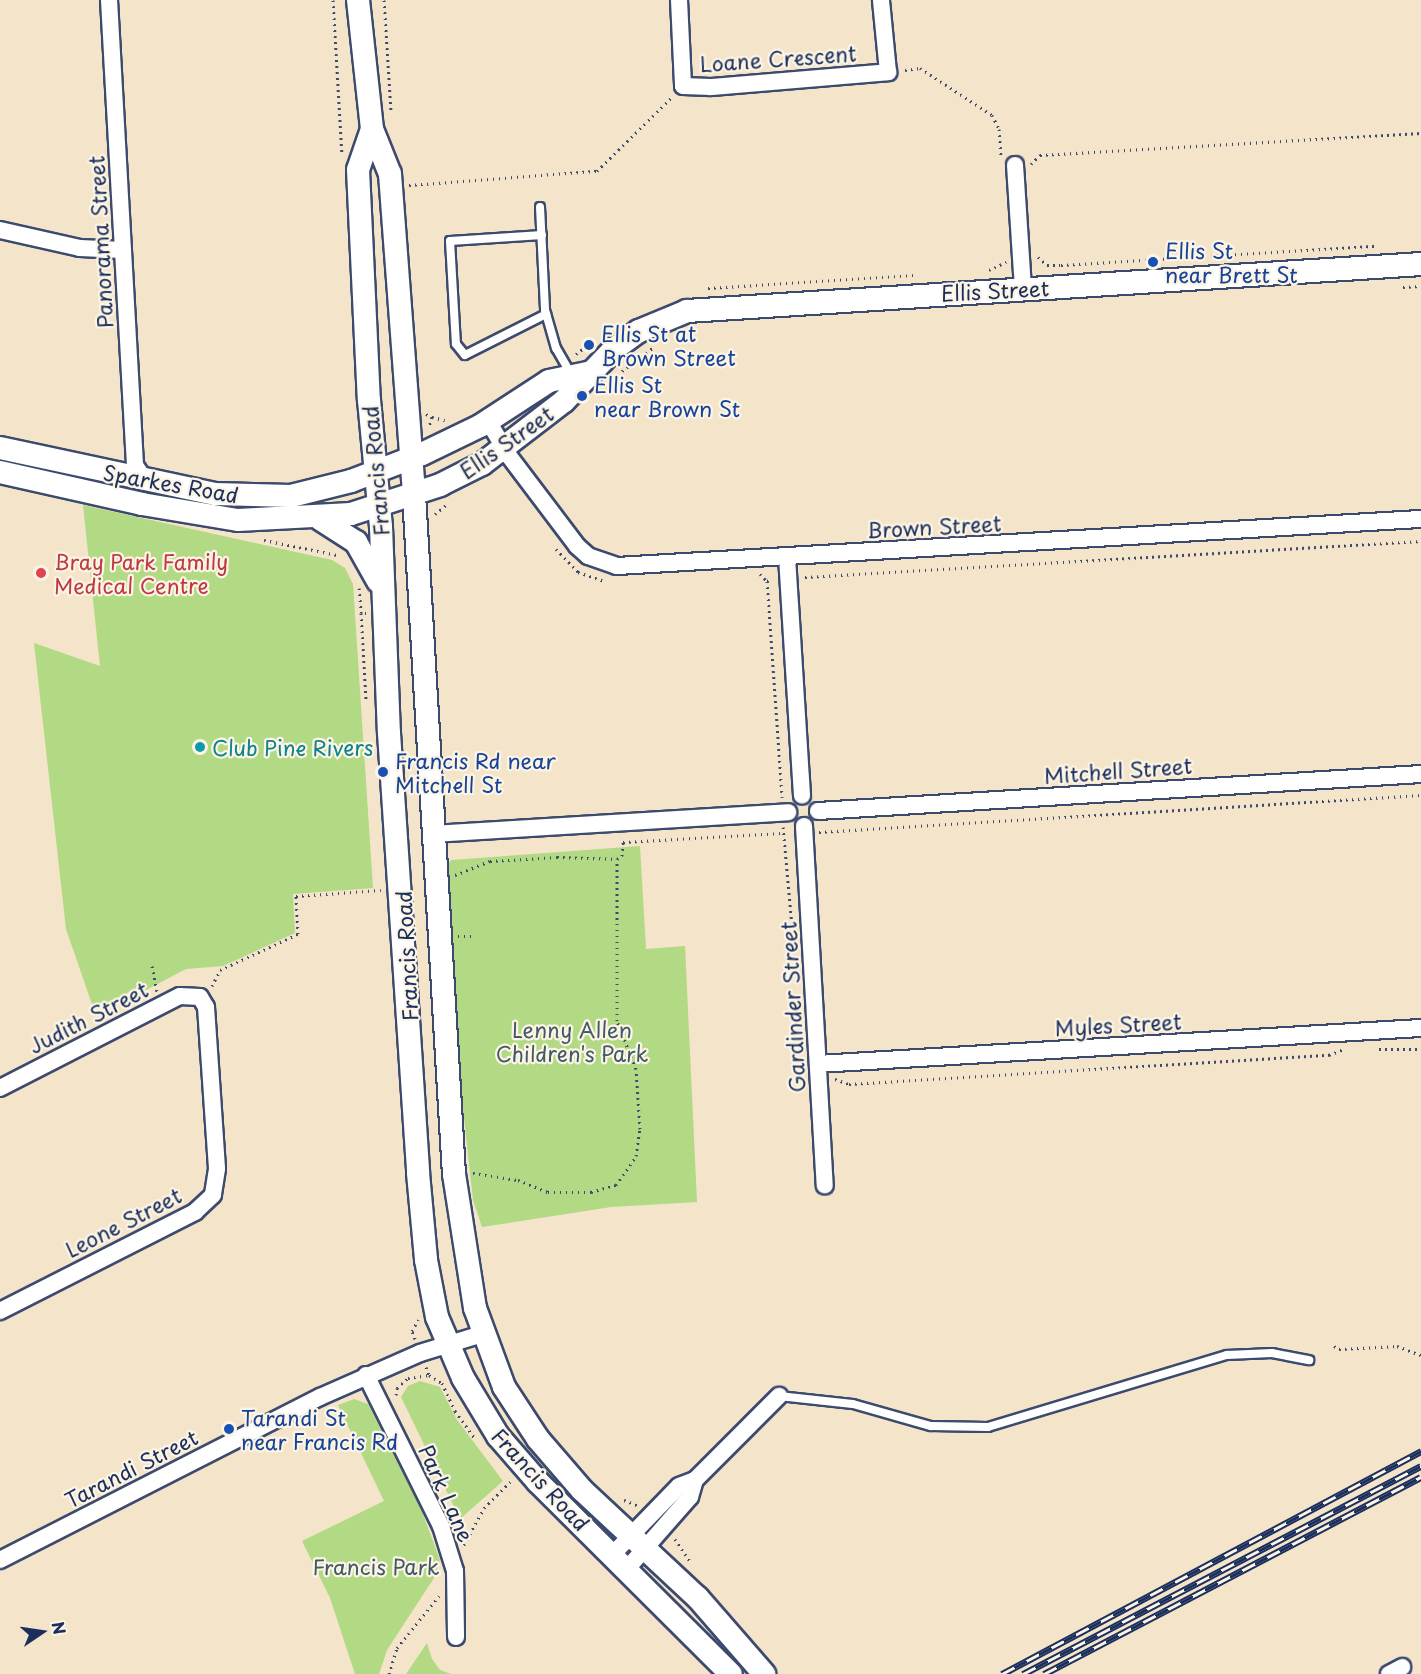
<!DOCTYPE html>
<style>
body{margin:0}
#map{position:relative;width:1421px;height:1674px;overflow:hidden;background:#f4e4c9;font-family:"Playpen Sans",sans-serif}
div>[style]{position:absolute}
.green>*{inset:0;background:#b2d983}
.path>*{height:3px;margin-top:-1.5px;transform-origin:0;background:repeating-linear-gradient(90deg,#3c4a6e 0 1.5px,transparent 0 6px)}
.roads{filter:drop-shadow(2px 0 #3c4a6e) drop-shadow(-2px 0 #3c4a6e) drop-shadow(0 2px #3c4a6e) drop-shadow(0 -2px #3c4a6e)}
.lane>*{height:8px;margin:-4px;padding:0 4px;transform-origin:4px;border-radius:4px;background:#fff}
.street>*{height:16px;margin:-8px;padding:0 8px;transform-origin:8px;border-radius:8px;background:#fff}
.secondary>*{height:22px;margin:-11px;padding:0 11px;transform-origin:11px;border-radius:11px;background:#fff}
.rail>*{height:7px;margin-top:-3.5px;transform-origin:0;background:repeating-linear-gradient(90deg,#fcf5e5 0 14px,#1b2f5e 0 28px);box-sizing:border-box;border-block:2px solid #1b2f5e}
.dots>*{width:16px;height:16px;translate:-50% -50%;box-sizing:border-box;border:3px solid #fcf5e5;border-radius:50%}
span{translate:-50% -50%;white-space:nowrap;text-align:center;line-height:1.15;-webkit-text-stroke:4.5px #fcf5e5;paint-order:stroke}
.street-label{font-size:21px;color:#1b2f5e}
.transit-label{font-size:21px;color:#164399}
.left{translate:0 -50%;text-align:left}
.health-label{font-size:21px;color:#be3a42}
.culture-label{font-size:21px;color:#0d838f}
.park-label{font-size:21px;color:#415a67}
.north{position:absolute;left:12px;top:1602px;width:60px;height:60px;-webkit-text-stroke:4px #fcf5e5;paint-order:stroke;rotate:77deg;font-size:16px;font-weight:700;line-height:24px;text-align:center;color:#1b2f5e}
.north::after{content:'';display:block;margin:auto;width:21px;height:27px;background:#1b2f5e;clip-path:polygon(50% 0,100% 100%,50% 72%,0 100%)}
</style>
<div id="map">
<div class="green">
<div style="clip-path:polygon(83px 505px,332px 560px,345px 568px,353px 584px,373px 888px,293px 894px,295px 933px,223px 966px,186px 969px,144px 991px,141px 986px,94px 1010px,66px 929px,34px 643px,100px 666px)"></div>
<div style="clip-path:polygon(640px 846px,646px 949px,685px 946px,697px 1202px,611px 1207px,482px 1227px,473px 1200px,438px 880px,451px 860px)"></div>
<div style="clip-path:polygon(420px 1381px,440px 1387px,457px 1420px,503px 1481px,460px 1519px,401px 1397px,408px 1386px)"></div>
<div style="clip-path:polygon(354px 1399px,368px 1404px,421px 1509px,440px 1560px,434px 1578px,387px 1650px,379px 1674px,355px 1674px,330px 1598px,302px 1541px,384px 1501px,338px 1405px)"></div>
<div style="clip-path:polygon(427px 1643px,432px 1659px,440px 1670px,451px 1674px,406px 1674px)"></div>
</div>
<div class="path">
<div style="left:333px;top:0;width:154px;rotate:86.7deg"></div>
<div style="left:384px;top:0;width:110px;rotate:86.4deg"></div>
<div style="left:905px;top:70px;width:15px;rotate:-8deg"></div>
<div style="left:920px;top:68px;width:86px;rotate:33.1deg"></div>
<div style="left:992px;top:115px;width:16px;rotate:63deg"></div>
<div style="left:999px;top:129px;width:29px;rotate:86deg"></div>
<div style="left:1031px;top:164px;width:13px;rotate:-45deg"></div>
<div style="left:1040px;top:155px;width:382px;rotate:-3.3deg"></div>
<div style="left:409px;top:185px;width:189px;rotate:-4.3deg"></div>
<div style="left:597px;top:171px;width:105px;rotate:-44.6deg"></div>
<div style="left:1038px;top:257px;width:12px;rotate:42deg"></div>
<div style="left:1047px;top:265px;width:14px"></div>
<div style="left:1061px;top:265px;width:316px;rotate:-3.5deg"></div>
<div style="left:989px;top:270px;width:19px;rotate:-25deg"></div>
<div style="left:1403px;top:287px;width:18px;rotate:-3deg"></div>
<div style="left:708px;top:288px;width:209px;rotate:-3.6deg"></div>
<div style="left:576px;top:354px;width:20px;rotate:-37deg"></div>
<div style="left:622px;top:371px;width:39px;rotate:-37deg"></div>
<div style="left:426px;top:414px;width:7px;rotate:27deg"></div>
<div style="left:432px;top:417px;width:10px;rotate:107deg"></div>
<div style="left:432px;top:417px;width:13px;rotate:13deg"></div>
<div style="left:435px;top:514px;width:14px;rotate:-39deg"></div>
<div style="left:264px;top:540px;width:75px;rotate:11.6deg"></div>
<div style="left:556px;top:549px;width:32px;rotate:46deg"></div>
<div style="left:578px;top:572px;width:28px;rotate:19deg"></div>
<div style="left:760px;top:574px;width:10px;rotate:45deg"></div>
<div style="left:767px;top:581px;width:5px;rotate:-22deg"></div>
<div style="left:805px;top:577px;width:617px;rotate:-3.34deg"></div>
<div style="left:767px;top:581px;width:217px;rotate:86deg"></div>
<div style="left:359px;top:588px;width:25px;rotate:85deg"></div>
<div style="left:366px;top:613px;width:5px;rotate:180deg"></div>
<div style="left:361px;top:613px;width:87px;rotate:86.7deg"></div>
<div style="left:783px;top:827px;width:98px;rotate:84.8deg"></div>
<div style="left:819px;top:832px;width:603px;rotate:-3.52deg"></div>
<div style="left:455px;top:875px;width:38px;rotate:-22deg"></div>
<div style="left:490px;top:861px;width:67px;rotate:-3.4deg"></div>
<div style="left:557px;top:857px;width:60px;rotate:1.9deg"></div>
<div style="left:617px;top:859px;width:6px;rotate:-31deg"></div>
<div style="left:622px;top:856px;width:14px;rotate:-86deg"></div>
<div style="left:623px;top:842px;width:160px;rotate:-3.2deg"></div>
<div style="left:458px;top:936px;width:14px"></div>
<div style="left:152px;top:966px;width:26px;rotate:79deg"></div>
<div style="left:212px;top:986px;width:18px;rotate:-63deg"></div>
<div style="left:220px;top:970px;width:86px;rotate:-24.8deg"></div>
<div style="left:298px;top:934px;width:38px;rotate:-93deg"></div>
<div style="left:296px;top:896px;width:85px;rotate:-4deg"></div>
<div style="left:1379px;top:1049px;width:42px"></div>
<div style="left:835px;top:1079px;width:15px;rotate:20deg"></div>
<div style="left:849px;top:1084px;width:481px;rotate:-3.5deg"></div>
<div style="left:1329px;top:1055px;width:16px;rotate:-22deg"></div>
<div style="left:473px;top:1173px;width:46px;rotate:8.8deg"></div>
<div style="left:518px;top:1180px;width:32px;rotate:22deg"></div>
<div style="left:548px;top:1192px;width:43px"></div>
<div style="left:591px;top:1192px;width:26px;rotate:-16deg"></div>
<div style="left:616px;top:1185px;width:35px;rotate:-55deg"></div>
<div style="left:636px;top:1156px;width:27px;rotate:-82deg"></div>
<div style="left:640px;top:1129px;width:60px;rotate:-93.8deg"></div>
<div style="left:636px;top:1069px;width:52px;rotate:-111.6deg"></div>
<div style="left:617px;top:1021px;width:162px;rotate:-90deg"></div>
<div style="left:415px;top:1339px;width:9px;rotate:-111deg"></div>
<div style="left:412px;top:1331px;width:13px;rotate:-61deg"></div>
<div style="left:1334px;top:1346px;width:6px;rotate:31deg"></div>
<div style="left:1339px;top:1349px;width:58px;rotate:-3deg"></div>
<div style="left:1397px;top:1346px;width:26px;rotate:21deg"></div>
<div style="left:426px;top:1367px;width:9px;rotate:69deg"></div>
<div style="left:429px;top:1375px;width:15px;rotate:32deg"></div>
<div style="left:442px;top:1383px;width:31px;rotate:65deg"></div>
<div style="left:455px;top:1411px;width:34px;rotate:54deg"></div>
<div style="left:396px;top:1395px;width:7px;rotate:-82deg"></div>
<div style="left:397px;top:1388px;width:15px;rotate:-42deg"></div>
<div style="left:408px;top:1378px;width:21px;rotate:-8deg"></div>
<div style="left:624px;top:1500px;width:16px;rotate:22deg"></div>
<div style="left:675px;top:1539px;width:29px;rotate:56deg"></div>
<div style="left:464px;top:1545px;width:42px;rotate:-61.6deg"></div>
<div style="left:484px;top:1508px;width:37px;rotate:-45deg"></div>
<div style="left:389px;top:1674px;width:27px;rotate:-73deg"></div>
<div style="left:397px;top:1648px;width:67px;rotate:-51.1deg"></div>
</div>
<div class="roads">
<div class="lane">
<div style="left:540px;top:207px;width:103px;rotate:87.2deg"></div>
<div style="left:545px;top:310px;width:40px;rotate:74deg"></div>
<div style="left:556px;top:348px;width:32px;rotate:60deg"></div>
<div style="left:542px;top:235px;width:92px;rotate:176.3deg"></div>
<div style="left:450px;top:241px;width:103px;rotate:86.7deg"></div>
<div style="left:456px;top:344px;width:14px;rotate:51deg"></div>
<div style="left:465px;top:355px;width:91px;rotate:-26.8deg"></div>
<div style="left:779px;top:1396px;width:74px;rotate:6.2deg"></div>
<div style="left:853px;top:1404px;width:81px;rotate:15.8deg"></div>
<div style="left:931px;top:1426px;width:57px;rotate:1deg"></div>
<div style="left:988px;top:1427px;width:250px;rotate:-16.8deg"></div>
<div style="left:1227px;top:1355px;width:45px;rotate:-2.5deg"></div>
<div style="left:1272px;top:1353px;width:38px;rotate:11deg"></div>
</div>
<div class="street">
<div style="left:109px;top:0;width:466px;rotate:86.8deg"></div>
<div style="left:135px;top:465px;width:17px;rotate:57deg"></div>
<div style="left:679px;top:0;width:86px;rotate:87.3deg"></div>
<div style="left:683px;top:86px;width:28px;rotate:2deg"></div>
<div style="left:711px;top:87px;width:178px;rotate:-4.8deg"></div>
<div style="left:888px;top:72px;width:72px;rotate:-95.6deg"></div>
<div style="left:1015px;top:165px;width:123px;rotate:86.3deg"></div>
<div style="left:0;top:230px;width:82px;rotate:12.7deg"></div>
<div style="left:80px;top:248px;width:43px;rotate:2.7deg"></div>
<div style="left:488px;top:421px;width:41px;rotate:59deg"></div>
<div style="left:509px;top:456px;width:113px;rotate:52.9deg"></div>
<div style="left:577px;top:546px;width:15px;rotate:42deg"></div>
<div style="left:588px;top:556px;width:31px;rotate:19deg"></div>
<div style="left:617px;top:566px;width:805px;rotate:-3.35deg"></div>
<div style="left:787px;top:557px;width:239px;rotate:86.4deg"></div>
<div style="left:818px;top:811px;width:604px;rotate:-3.51deg"></div>
<div style="left:804px;top:826px;width:360px;rotate:86.7deg"></div>
<div style="left:432px;top:834px;width:357px;rotate:-3.5deg"></div>
<div style="left:818px;top:1064px;width:604px;rotate:-3.42deg"></div>
<div style="left:0;top:1088px;width:202px;rotate:-27.1deg"></div>
<div style="left:180px;top:996px;width:20px;rotate:3deg"></div>
<div style="left:200px;top:997px;width:12px;rotate:59deg"></div>
<div style="left:206px;top:1007px;width:162px;rotate:86.1deg"></div>
<div style="left:217px;top:1169px;width:26px;rotate:99deg"></div>
<div style="left:213px;top:1195px;width:25px;rotate:137deg"></div>
<div style="left:195px;top:1212px;width:219px;rotate:153.1deg"></div>
<div style="left:366px;top:1375px;width:169px;rotate:63.6deg"></div>
<div style="left:441px;top:1526px;width:47px;rotate:72.7deg"></div>
<div style="left:455px;top:1571px;width:66px;rotate:89.1deg"></div>
<div style="left:612px;top:1555px;width:96px;rotate:-45.8deg"></div>
<div style="left:679px;top:1486px;width:17px;rotate:-21deg"></div>
<div style="left:0;top:1560px;width:359px;rotate:-27deg"></div>
<div style="left:320px;top:1397px;width:109px;rotate:-23.7deg"></div>
<div style="left:420px;top:1353px;width:65px;rotate:-17deg"></div>
<div style="left:626px;top:1570px;width:97px;rotate:-48.8deg"></div>
<div style="left:690px;top:1497px;width:18px;rotate:-74deg"></div>
<div style="left:695px;top:1480px;width:119px;rotate:-45deg"></div>
<div style="left:1389px;top:1674px;width:15px;rotate:-28deg"></div>
</div>
<div class="secondary">
<div style="left:358px;top:0;width:130px;rotate:83.8deg"></div>
<div style="left:372px;top:129px;width:48px;rotate:68.2deg"></div>
<div style="left:390px;top:174px;width:322px;rotate:85.7deg"></div>
<div style="left:414px;top:495px;width:680px;rotate:86.63deg"></div>
<div style="left:454px;top:1174px;width:136px;rotate:81.1deg"></div>
<div style="left:475px;top:1308px;width:84px;rotate:69.8deg"></div>
<div style="left:504px;top:1387px;width:62px;rotate:56.8deg"></div>
<div style="left:538px;top:1439px;width:67px;rotate:49.2deg"></div>
<div style="left:582px;top:1490px;width:158px;rotate:43deg"></div>
<div style="left:698px;top:1598px;width:101px;rotate:49deg"></div>
<div style="left:372px;top:129px;width:43px;rotate:108.9deg"></div>
<div style="left:358px;top:170px;width:230px;rotate:87.3deg"></div>
<div style="left:369px;top:400px;width:128px;rotate:84.6deg"></div>
<div style="left:381px;top:527px;width:206px;rotate:87.8deg"></div>
<div style="left:389px;top:733px;width:441px;rotate:86.2deg"></div>
<div style="left:418px;top:1173px;width:87px;rotate:84.7deg"></div>
<div style="left:426px;top:1260px;width:58px;rotate:79.1deg"></div>
<div style="left:437px;top:1317px;width:66px;rotate:66.9deg"></div>
<div style="left:463px;top:1378px;width:68px;rotate:58.9deg"></div>
<div style="left:498px;top:1436px;width:61px;rotate:49deg"></div>
<div style="left:538px;top:1482px;width:272px;rotate:44.9deg"></div>
<div style="left:0;top:448px;width:220px;rotate:12.1deg"></div>
<div style="left:215px;top:494px;width:76px;rotate:1.5deg"></div>
<div style="left:291px;top:496px;width:62px;rotate:-14deg"></div>
<div style="left:351px;top:481px;width:76px;rotate:-20.8deg"></div>
<div style="left:422px;top:454px;width:64px;rotate:-25.8deg"></div>
<div style="left:480px;top:426px;width:82px;rotate:-33.1deg"></div>
<div style="left:549px;top:381px;width:39px;rotate:-12deg"></div>
<div style="left:0;top:472px;width:146px;rotate:12.7deg"></div>
<div style="left:142px;top:504px;width:97px;rotate:9.5deg"></div>
<div style="left:238px;top:520px;width:113px;rotate:-3deg"></div>
<div style="left:351px;top:514px;width:94px;rotate:-18deg"></div>
<div style="left:440px;top:485px;width:47px;rotate:-26.6deg"></div>
<div style="left:482px;top:464px;width:103px;rotate:-37.5deg"></div>
<div style="left:564px;top:401px;width:72px;rotate:-46.1deg"></div>
<div style="left:614px;top:349px;width:31px;rotate:-36deg"></div>
<div style="left:639px;top:331px;width:52px;rotate:-22.6deg"></div>
<div style="left:687px;top:311px;width:736px;rotate:-3.66deg"></div>
<div style="left:320px;top:519px;width:43px;rotate:32.6deg"></div>
<div style="left:356px;top:542px;width:45px;rotate:60.6deg"></div>
</div>
</div>
<div class="rail">
<div style="left:1002px;top:1674px;width:475px;rotate:-28deg"></div>
<div style="left:1023px;top:1674px;width:449px;rotate:-27.6deg"></div>
<div style="left:1044px;top:1674px;width:425px;rotate:-27.6deg"></div>
</div>
<div class="dots">
<div style="left:1153px;top:262px;background:#1a4fb4"></div>
<div style="left:589px;top:345px;background:#1a4fb4"></div>
<div style="left:582px;top:396px;background:#1a4fb4"></div>
<div style="left:41px;top:573px;background:#e0444e"></div>
<div style="left:200px;top:747px;background:#0f9aa8"></div>
<div style="left:383px;top:772px;background:#1a4fb4"></div>
<div style="left:229px;top:1429px;background:#1a4fb4"></div>
</div>
<div class="street-label">
<span style="left:778px;top:58px;rotate:-4deg">Loane Crescent</span>
<span style="left:100px;top:242px;rotate:-93deg">Panorama Street</span>
<span style="left:995px;top:290px;rotate:-3deg">Ellis Street</span>
<span style="left:506px;top:442px;rotate:-35deg">Ellis Street</span>
<span style="left:375px;top:471px;rotate:-95deg">Francis Road</span>
<span style="left:171px;top:483px;rotate:10deg">Sparkes Road</span>
<span style="left:934px;top:526px;rotate:-3deg">Brown Street</span>
<span style="left:1118px;top:770px;rotate:-4deg">Mitchell Street</span>
<span style="left:406px;top:956px;rotate:-93deg">Francis Road</span>
<span style="left:792px;top:1007px;rotate:-93deg">Gardinder Street</span>
<span style="left:88px;top:1017px;rotate:-27deg">Judith Street</span>
<span style="left:1118px;top:1024px;rotate:-3deg">Myles Street</span>
<span style="left:123px;top:1222px;rotate:-27deg">Leone Street</span>
<span style="left:131px;top:1468px;rotate:-27deg">Tarandi Street</span>
<span style="left:541px;top:1479px;rotate:47deg">Francis Road</span>
<span style="left:447px;top:1493px;rotate:66deg">Park Lane</span>
</div>
<div class="transit-label">
<span class="left" style="left:1165px;top:262px">Ellis St<br>near Brett St</span>
<span class="left" style="left:601px;top:345px">Ellis St at<br>Brown Street</span>
<span class="left" style="left:594px;top:396px">Ellis St<br>near Brown St</span>
<span class="left" style="left:395px;top:772px">Francis Rd near<br>Mitchell St</span>
<span class="left" style="left:241px;top:1429px">Tarandi St<br>near Francis Rd</span>
</div>
<div class="health-label">
<span class="left" style="left:54px;top:573px">Bray Park Family<br>Medical Centre</span>
</div>
<div class="culture-label">
<span class="left" style="left:212px;top:747px">Club Pine Rivers</span>
</div>
<div class="park-label">
<span style="left:572px;top:1041px">Lenny Allen<br>Children's Park</span>
<span style="left:376px;top:1566px">Francis Park</span>
</div>
<div class="north">N</div>
</div>
